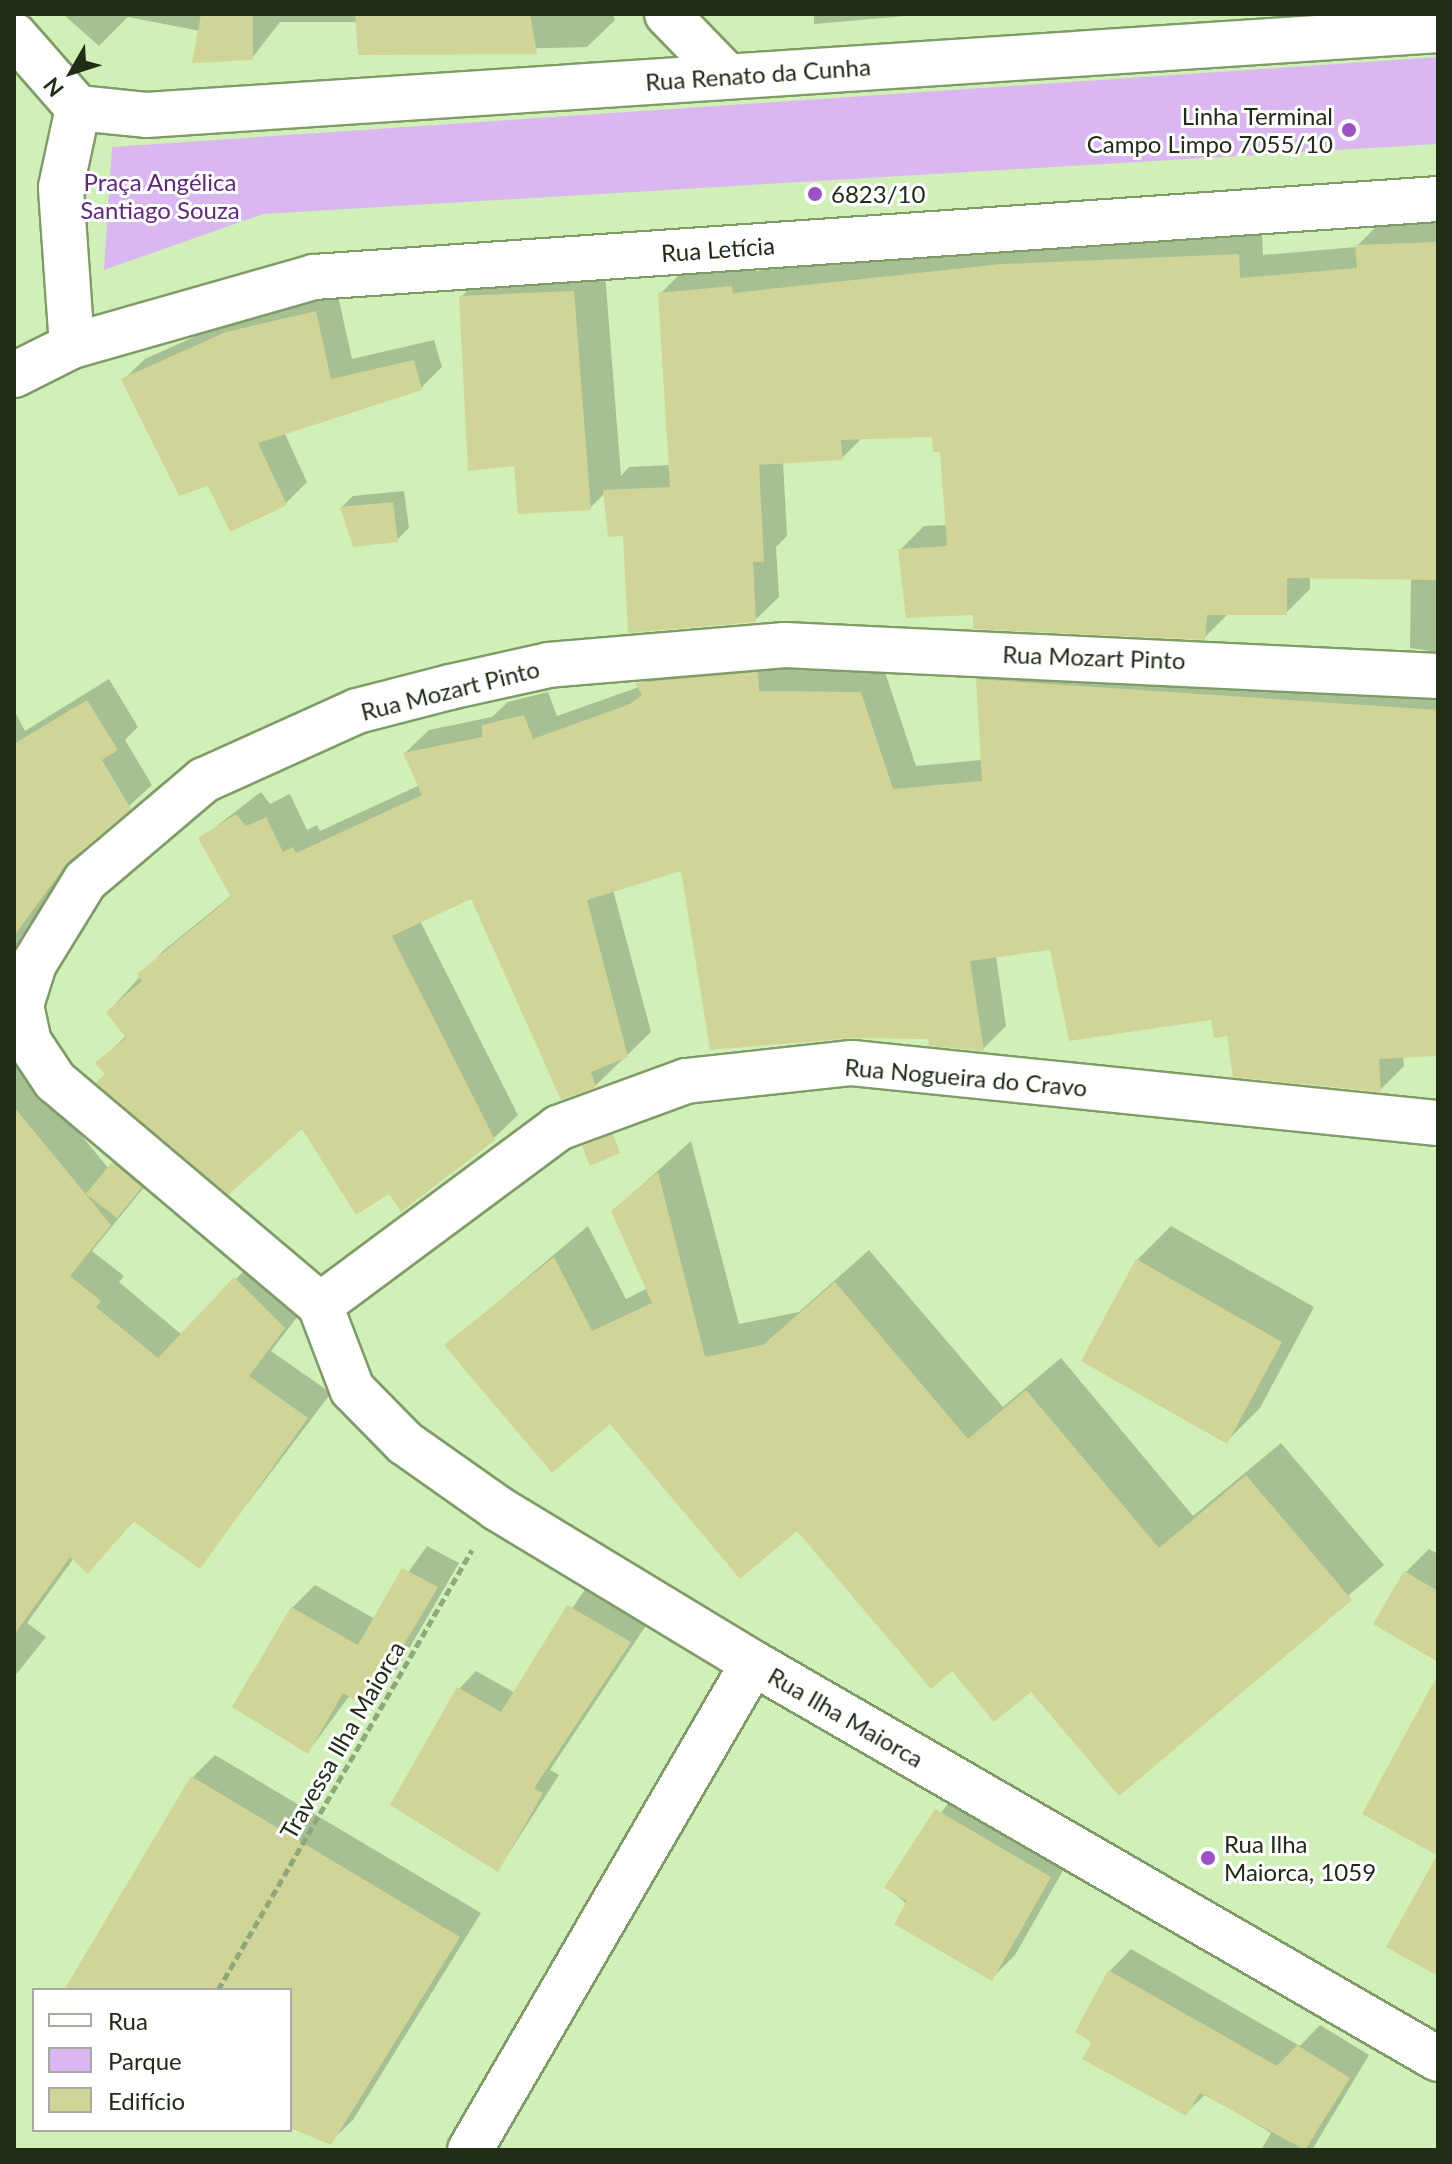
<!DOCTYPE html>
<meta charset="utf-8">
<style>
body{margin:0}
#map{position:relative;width:1452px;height:2164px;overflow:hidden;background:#d0f0b8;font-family:Lato,sans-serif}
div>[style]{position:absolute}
.green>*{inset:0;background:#dbb7f2}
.shadow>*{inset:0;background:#0003}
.building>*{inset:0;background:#d0d597}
.path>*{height:5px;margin-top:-2.5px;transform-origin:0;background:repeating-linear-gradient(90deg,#8ea77b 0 8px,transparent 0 12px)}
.roads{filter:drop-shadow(2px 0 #7f9c67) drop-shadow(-2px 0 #7f9c67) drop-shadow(0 2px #7f9c67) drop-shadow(0 -2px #7f9c67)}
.minor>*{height:44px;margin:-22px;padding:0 22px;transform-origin:22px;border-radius:22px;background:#fff}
.tertiary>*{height:44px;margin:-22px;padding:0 22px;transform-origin:22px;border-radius:22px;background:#fff}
.dots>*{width:22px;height:22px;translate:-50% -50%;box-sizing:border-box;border:4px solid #fff;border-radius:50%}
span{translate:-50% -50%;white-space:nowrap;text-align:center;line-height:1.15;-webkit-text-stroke:6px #fff;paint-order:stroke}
.street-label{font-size:24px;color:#202c16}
.poi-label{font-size:24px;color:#202c16}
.right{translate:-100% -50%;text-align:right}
.left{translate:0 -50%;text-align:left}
.park-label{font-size:24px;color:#60277d}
.frame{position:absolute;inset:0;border:16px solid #202c16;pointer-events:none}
.legend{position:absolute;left:32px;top:1988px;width:260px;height:144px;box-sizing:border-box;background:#fff;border:2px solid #a6aba2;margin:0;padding:10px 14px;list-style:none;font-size:24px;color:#202c16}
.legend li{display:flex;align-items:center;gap:16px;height:40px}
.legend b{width:40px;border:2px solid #a6aba2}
.north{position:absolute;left:32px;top:32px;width:80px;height:80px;-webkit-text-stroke:6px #fff;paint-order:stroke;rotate:231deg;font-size:22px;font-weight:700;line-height:32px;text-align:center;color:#202c16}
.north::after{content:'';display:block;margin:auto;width:28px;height:36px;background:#202c16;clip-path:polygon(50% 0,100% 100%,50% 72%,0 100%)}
</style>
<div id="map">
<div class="green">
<div style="clip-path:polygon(1438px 57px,1438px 144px,263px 214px,104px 270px,112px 147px)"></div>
</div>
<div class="shadow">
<div style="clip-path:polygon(63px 14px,613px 14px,615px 20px,587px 47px,360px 53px,357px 22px,280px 22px,252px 58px,200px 31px,128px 17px,99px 46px)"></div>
<div style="clip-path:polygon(814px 14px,928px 14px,814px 24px)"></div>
<div style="clip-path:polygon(1438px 220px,1438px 652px,1410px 648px,1411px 578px,1310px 576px,1310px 589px,1286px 613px,1228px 614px,1204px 638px,974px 613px,900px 550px,924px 526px,948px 525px,942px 450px,934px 435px,862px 438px,842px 458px,783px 462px,787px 536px,776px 547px,779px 597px,755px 620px,625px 534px,606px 492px,590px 508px,516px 464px,461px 297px,492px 266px,604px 261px,621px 476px,629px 467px,670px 465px,660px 294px,684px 270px,755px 263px,756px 271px,1027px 241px,1262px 231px,1263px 255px,1356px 247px,1381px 222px)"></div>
<div style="clip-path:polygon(337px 291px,352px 359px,434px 340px,442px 367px,421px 388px,284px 432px,307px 482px,286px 503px,230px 530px,209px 483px,124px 379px,145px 359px,249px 312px)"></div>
<div style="clip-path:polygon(404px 491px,409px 528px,397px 540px,342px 507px,353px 496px)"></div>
<div style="clip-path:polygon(781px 650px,782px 668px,884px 669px,916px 766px,982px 760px,978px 680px,1002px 656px,1438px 677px,1438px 1054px,1403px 1056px,1404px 1066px,1380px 1090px,1229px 1034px,1213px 1018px,1051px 948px,996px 956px,1006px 1026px,983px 1049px,930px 1037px,683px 868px,613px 890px,651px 1032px,595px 1086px,472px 897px,420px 921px,518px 1115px,494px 1138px,390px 1192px,302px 1126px,107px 1074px,98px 1063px,127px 1035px,108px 1012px,163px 951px,232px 895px,201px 838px,261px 792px,270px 804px,290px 794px,307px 830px,317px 825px,320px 831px,420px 785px,405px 753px,429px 730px,492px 717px,508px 702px,548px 692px,557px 716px,639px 687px,661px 660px)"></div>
<div style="clip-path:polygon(109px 679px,138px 727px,125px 740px,152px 785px,82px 849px,14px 959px,14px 710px,25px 731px)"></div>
<div style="clip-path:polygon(14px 1054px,109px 1169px,136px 1140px,164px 1163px,92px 1251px,124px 1276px,119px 1282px,182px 1335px,260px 1254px,308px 1303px,271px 1351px,331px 1393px,200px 1566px,135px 1520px,88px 1571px,74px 1558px,27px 1623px,46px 1637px,14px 1677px)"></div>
<div style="clip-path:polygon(691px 1141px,739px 1324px,799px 1312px,869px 1250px,1003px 1407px,1061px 1358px,1193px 1516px,1281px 1443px,1384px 1565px,1119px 1793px,1031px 1689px,952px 1668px,797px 1528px,610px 1421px,447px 1345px,588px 1226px,626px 1299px,648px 1288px,613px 1211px)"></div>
<div style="clip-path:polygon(1171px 1226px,1314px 1307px,1260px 1408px,1227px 1441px,1137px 1260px)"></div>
<div style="clip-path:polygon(427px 1546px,459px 1563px,390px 1681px,366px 1705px,350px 1695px,308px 1752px,292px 1608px,315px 1585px,375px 1619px)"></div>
<div style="clip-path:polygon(1429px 1549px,1438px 1554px,1438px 1660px,1406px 1572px)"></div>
<div style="clip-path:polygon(586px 1588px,647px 1624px,550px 1770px,559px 1775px,498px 1870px,459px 1689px,476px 1671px,515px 1693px)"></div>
<div style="clip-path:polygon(215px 1755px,481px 1913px,353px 2120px,330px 2142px,290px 2126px,290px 1990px,83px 1990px,193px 1777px)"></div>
<div style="clip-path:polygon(960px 1787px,1073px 1853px,1015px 1955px,992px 1978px,887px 1887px)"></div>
<div style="clip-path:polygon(1131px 1949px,1300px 2046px,1320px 2025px,1369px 2055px,1312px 2150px,1261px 2150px,1271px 2133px,1206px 2094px,1185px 2114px,1077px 2031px,1110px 1971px)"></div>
</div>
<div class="building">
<div style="clip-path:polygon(201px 14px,253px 14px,253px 60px,192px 63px)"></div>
<div style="clip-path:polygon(355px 14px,530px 14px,537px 54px,358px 55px)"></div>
<div style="clip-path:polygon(1438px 242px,1438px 580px,1287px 578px,1287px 615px,1207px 615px,1205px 640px,973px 629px,973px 615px,906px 618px,898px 549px,947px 546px,940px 452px,933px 452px,932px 437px,841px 440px,843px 460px,759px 465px,764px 562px,753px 562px,756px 622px,628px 633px,623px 536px,608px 537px,603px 490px,670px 487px,658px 293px,732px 286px,733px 293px,1002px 264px,1239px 254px,1240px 278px,1357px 268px,1355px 245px)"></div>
<div style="clip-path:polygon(574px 291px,591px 510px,518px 514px,514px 466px,468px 471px,459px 296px)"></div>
<div style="clip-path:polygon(316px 311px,331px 379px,414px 360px,422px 390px,258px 443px,287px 505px,230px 532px,208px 486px,179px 496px,121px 379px,226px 332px)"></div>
<div style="clip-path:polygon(393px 502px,398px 542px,353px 547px,340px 507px)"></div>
<div style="clip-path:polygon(758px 672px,759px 691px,861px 692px,893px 789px,982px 781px,976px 679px,1438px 710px,1438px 1056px,1379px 1059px,1381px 1092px,1233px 1077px,1227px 1036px,1214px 1038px,1211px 1020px,1069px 1041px,1050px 950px,970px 961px,984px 1051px,929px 1046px,928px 1039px,854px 1038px,710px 1050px,681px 871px,587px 900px,628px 1057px,591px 1072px,596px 1087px,561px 1100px,471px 899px,392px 936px,495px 1140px,401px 1212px,389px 1194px,356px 1215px,302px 1129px,228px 1195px,96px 1083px,105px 1074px,95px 1063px,126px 1038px,106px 1012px,142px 981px,137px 974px,231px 897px,198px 838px,236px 814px,246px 826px,266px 817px,283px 852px,293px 847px,296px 853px,422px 795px,403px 753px,482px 737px,482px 725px,524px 715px,533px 739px,630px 704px,642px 695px,635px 683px)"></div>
<div style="clip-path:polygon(87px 700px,118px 750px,102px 760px,131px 809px,68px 862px,14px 936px,14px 744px)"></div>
<div style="clip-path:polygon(14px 1107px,111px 1225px,70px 1276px,101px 1301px,96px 1307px,158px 1358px,234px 1277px,285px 1328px,249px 1376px,308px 1418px,200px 1569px,133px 1521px,88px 1574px,70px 1557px,14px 1635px)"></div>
<div style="clip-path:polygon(613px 1134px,620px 1153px,590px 1166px,582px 1146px)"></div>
<div style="clip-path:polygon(112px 1162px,142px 1187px,117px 1218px,86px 1194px)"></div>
<div style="clip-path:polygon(658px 1172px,705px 1357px,763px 1345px,835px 1282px,968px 1439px,1026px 1390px,1159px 1548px,1246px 1475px,1352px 1600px,1119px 1796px,1031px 1692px,994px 1722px,952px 1671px,931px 1689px,797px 1531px,740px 1579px,610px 1424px,552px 1473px,444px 1345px,554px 1257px,592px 1331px,652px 1303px,611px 1211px)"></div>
<div style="clip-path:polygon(1136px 1259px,1282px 1342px,1227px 1444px,1081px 1361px)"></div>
<div style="clip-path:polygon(402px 1568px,438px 1587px,367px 1707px,343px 1693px,308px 1754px,232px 1707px,291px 1607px,358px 1645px)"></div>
<div style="clip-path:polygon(1404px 1571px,1438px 1591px,1438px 1662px,1373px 1624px)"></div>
<div style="clip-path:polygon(567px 1605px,631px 1642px,534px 1788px,543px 1793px,498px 1872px,390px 1805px,457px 1687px,501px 1712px)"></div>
<div style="clip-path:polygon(1438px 1674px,1438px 1976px,1386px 1947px,1437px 1855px,1362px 1814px)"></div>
<div style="clip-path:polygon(191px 1776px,460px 1937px,331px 2145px,290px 2128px,290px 1990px,64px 1990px)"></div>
<div style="clip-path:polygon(935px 1809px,1051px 1877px,992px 1981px,894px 1924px,907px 1901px,884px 1888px)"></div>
<div style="clip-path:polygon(1108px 1970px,1277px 2066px,1297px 2045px,1350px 2078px,1305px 2150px,1200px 2093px,1186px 2116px,1082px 2059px,1092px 2042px,1075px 2032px)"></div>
</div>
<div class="path">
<div style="left:218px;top:1990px;width:508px;rotate:-60deg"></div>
</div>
<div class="roads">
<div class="minor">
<div style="left:667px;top:14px;width:86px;rotate:45.9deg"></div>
<div style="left:14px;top:35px;width:97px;rotate:48.8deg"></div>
<div style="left:1438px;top:676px;width:654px;rotate:-177.28deg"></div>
<div style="left:785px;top:645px;width:237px;rotate:175.2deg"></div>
<div style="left:549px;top:665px;width:101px;rotate:167.5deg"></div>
<div style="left:450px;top:687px;width:96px;rotate:165.5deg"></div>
<div style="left:357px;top:711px;width:168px;rotate:155.7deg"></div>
<div style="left:204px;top:780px;width:156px;rotate:139.7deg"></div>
<div style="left:85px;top:881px;width:97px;rotate:121.6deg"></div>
<div style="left:34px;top:964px;width:43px;rotate:107.6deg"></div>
<div style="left:21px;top:1005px;width:38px;rotate:78deg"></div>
<div style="left:29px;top:1042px;width:47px;rotate:56.3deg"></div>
<div style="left:55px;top:1081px;width:347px;rotate:40.2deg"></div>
<div style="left:320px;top:1305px;width:90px;rotate:69.1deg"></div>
<div style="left:352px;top:1389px;width:76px;rotate:45.5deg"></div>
<div style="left:405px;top:1443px;width:113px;rotate:35.2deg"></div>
<div style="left:497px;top:1508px;width:299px;rotate:31.2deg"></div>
<div style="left:753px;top:1663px;width:791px;rotate:30.03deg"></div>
<div style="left:320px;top:1305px;width:297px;rotate:-36.6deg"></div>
<div style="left:558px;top:1128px;width:136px;rotate:-20.2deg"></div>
<div style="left:686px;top:1081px;width:167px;rotate:-6.2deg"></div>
<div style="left:852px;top:1063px;width:589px;rotate:5.85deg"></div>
<div style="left:470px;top:2150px;width:563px;rotate:-59.84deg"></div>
</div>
<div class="tertiary">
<div style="left:72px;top:346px;width:159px;rotate:-94deg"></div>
<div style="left:61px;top:187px;width:81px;rotate:-77.9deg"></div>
<div style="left:78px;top:108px;width:68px;rotate:5.9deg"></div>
<div style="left:146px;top:115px;width:1295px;rotate:-3.76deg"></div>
<div style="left:14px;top:375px;width:65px;rotate:-26.6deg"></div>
<div style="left:72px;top:346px;width:252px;rotate:-15.9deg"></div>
<div style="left:314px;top:277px;width:1127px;rotate:-3.97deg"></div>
</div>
</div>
<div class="dots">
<div style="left:1349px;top:130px;background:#9c52c5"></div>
<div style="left:815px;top:194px;background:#9c52c5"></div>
<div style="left:1208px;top:1858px;background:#9c52c5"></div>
</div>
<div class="street-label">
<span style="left:758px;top:74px;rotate:-4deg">Rua Renato da Cunha</span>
<span style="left:718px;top:249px;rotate:-4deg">Rua Letícia</span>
<span style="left:1094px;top:657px;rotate:2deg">Rua Mozart Pinto</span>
<span style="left:450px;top:690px;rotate:-14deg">Rua Mozart Pinto</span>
<span style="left:966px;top:1077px;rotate:5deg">Rua Nogueira do Cravo</span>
<span style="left:846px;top:1717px;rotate:30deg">Rua Ilha Maiorca</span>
<span style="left:342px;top:1740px;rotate:-60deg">Travessa Ilha Maiorca</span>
</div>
<div class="poi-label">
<span class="right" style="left:1333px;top:130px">Linha Terminal<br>Campo Limpo 7055/10</span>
<span class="left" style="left:831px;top:194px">6823/10</span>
<span class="left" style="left:1224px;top:1858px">Rua Ilha<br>Maiorca, 1059</span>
</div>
<div class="park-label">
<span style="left:160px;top:196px">Praça Angélica<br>Santiago Souza</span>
</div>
<div class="frame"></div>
<ul class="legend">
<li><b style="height:10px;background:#fff"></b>Rua</li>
<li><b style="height:22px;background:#dbb7f2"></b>Parque</li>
<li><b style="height:22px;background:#d0d597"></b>Edifício</li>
</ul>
<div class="north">N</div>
</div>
